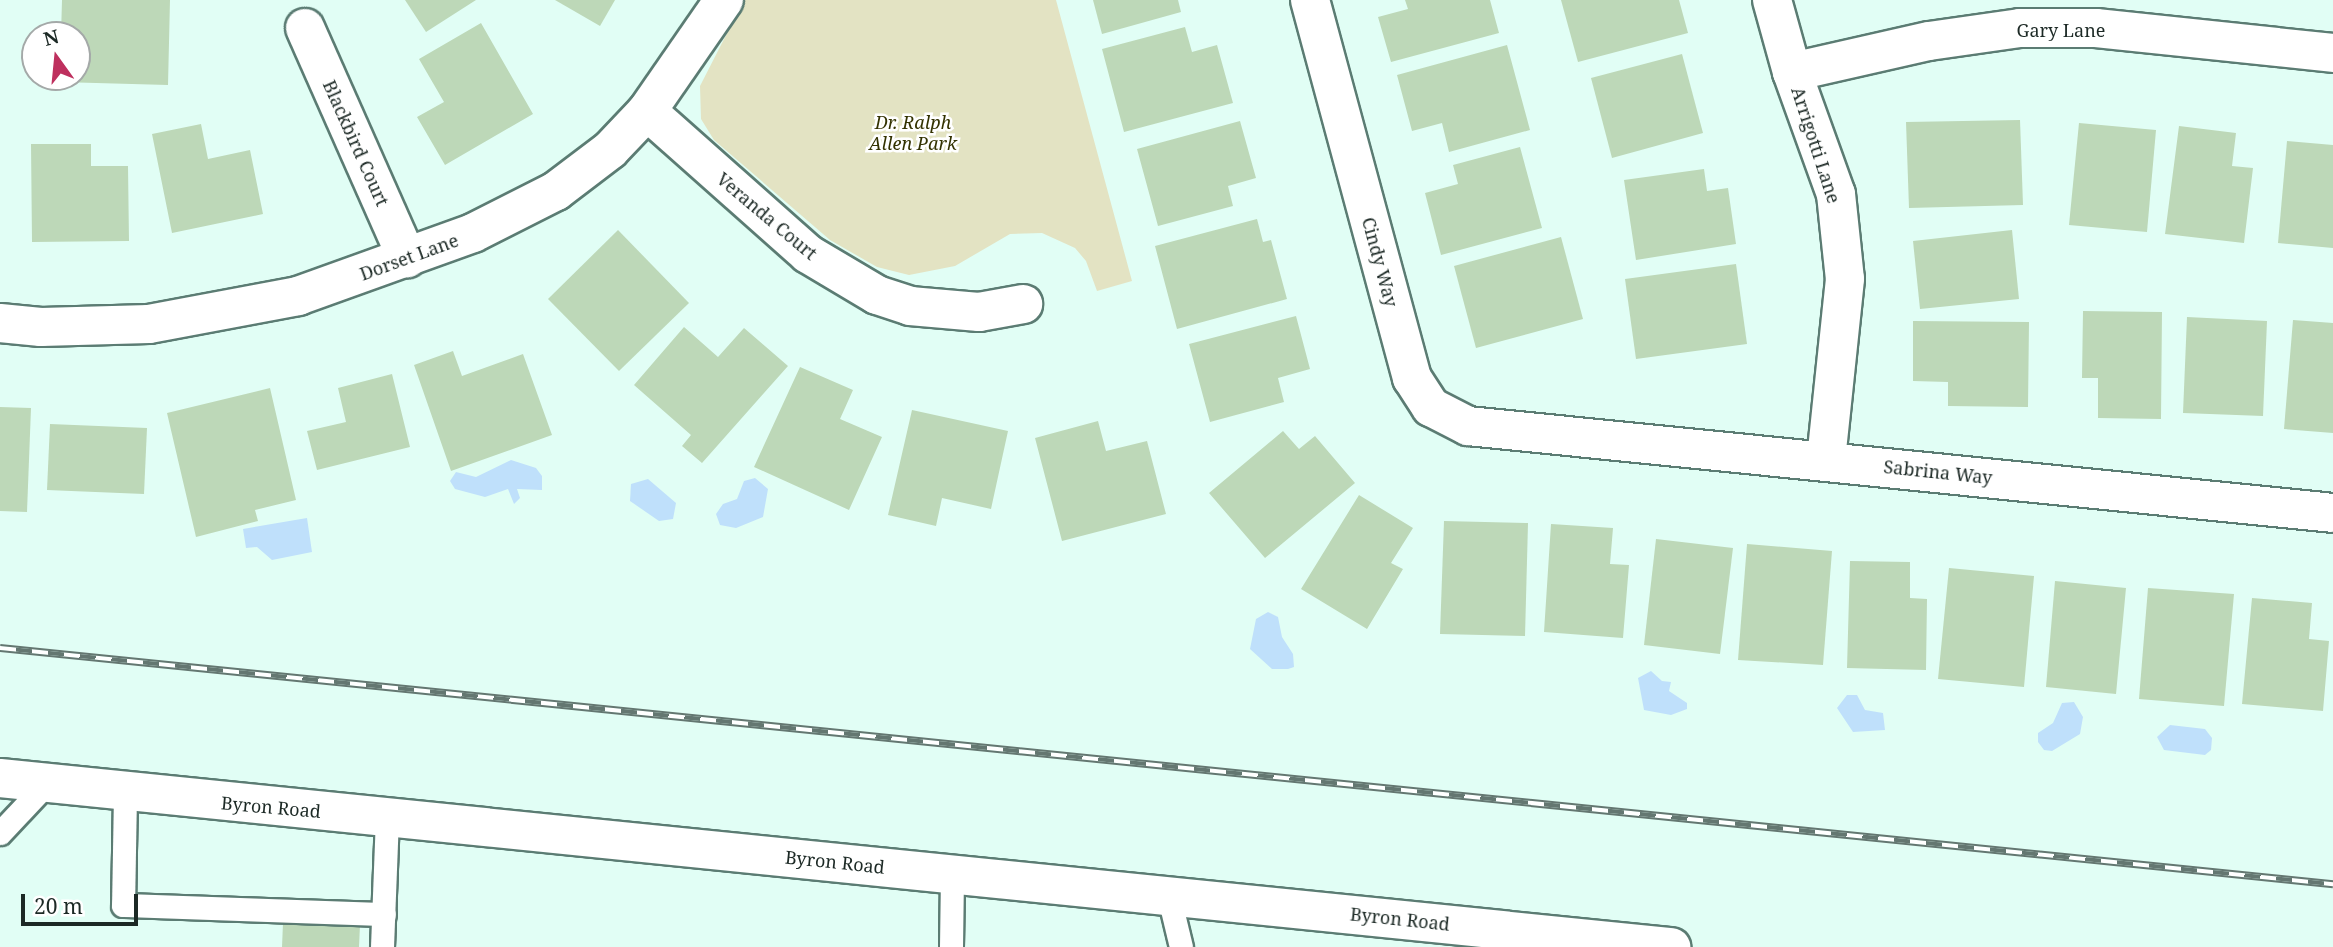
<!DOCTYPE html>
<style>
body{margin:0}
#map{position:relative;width:2333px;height:947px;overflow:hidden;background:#e1fef5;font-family:"Noto Serif",serif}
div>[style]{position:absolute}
.green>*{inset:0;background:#e3e3c3}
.water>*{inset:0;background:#bfe0fb}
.building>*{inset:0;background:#bdd8b8}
.roads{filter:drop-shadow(2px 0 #5b7c73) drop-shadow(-2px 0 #5b7c73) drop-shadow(0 2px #5b7c73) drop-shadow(0 -2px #5b7c73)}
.service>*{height:23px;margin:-11.5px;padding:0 11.5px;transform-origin:11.5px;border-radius:11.5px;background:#fff}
.minor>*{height:38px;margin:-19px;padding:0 19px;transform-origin:19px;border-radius:19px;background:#fff}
.secondary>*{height:38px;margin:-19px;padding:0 19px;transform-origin:19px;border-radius:19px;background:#fff}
.rail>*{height:8px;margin-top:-4px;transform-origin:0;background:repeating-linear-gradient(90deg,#fff 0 16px,#647771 0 32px);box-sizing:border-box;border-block:2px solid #647771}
span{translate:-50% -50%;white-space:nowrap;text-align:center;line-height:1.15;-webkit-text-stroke:5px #fff;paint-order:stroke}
.street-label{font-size:18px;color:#1c2925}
.park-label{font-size:18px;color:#333201;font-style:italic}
.north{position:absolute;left:21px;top:21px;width:70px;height:70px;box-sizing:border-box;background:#fff;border:2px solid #a4a9a8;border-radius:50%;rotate:345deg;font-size:19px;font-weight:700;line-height:28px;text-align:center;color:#1c2925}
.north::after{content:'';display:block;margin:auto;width:24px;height:32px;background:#be305e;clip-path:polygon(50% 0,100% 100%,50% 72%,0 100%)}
.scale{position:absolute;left:21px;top:894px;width:117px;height:32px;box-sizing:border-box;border:4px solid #1c2925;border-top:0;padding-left:9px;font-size:21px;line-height:24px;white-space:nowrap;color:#1c2925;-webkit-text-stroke:5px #fff;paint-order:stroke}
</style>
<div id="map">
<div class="green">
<div style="clip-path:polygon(744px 0,1056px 0,1132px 281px,1097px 291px,1086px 261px,1075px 248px,1042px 233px,1010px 234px,955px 266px,909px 275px,877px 267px,830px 240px,714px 140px,701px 119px,700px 86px)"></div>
</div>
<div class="water">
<div style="clip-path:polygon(511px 460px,536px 468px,542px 476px,542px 490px,517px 489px,520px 498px,514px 504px,508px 489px,485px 497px,455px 489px,450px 481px,456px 472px,476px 477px)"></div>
<div style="clip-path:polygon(755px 478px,768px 489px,763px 517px,736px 528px,720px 525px,716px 514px,723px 504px,737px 499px,744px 481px)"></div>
<div style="clip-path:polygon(648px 479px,676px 503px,673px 519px,659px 521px,630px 501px,631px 484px)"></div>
<div style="clip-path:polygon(307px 518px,312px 552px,272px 560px,257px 547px,246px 548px,243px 529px)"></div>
<div style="clip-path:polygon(1268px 612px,1278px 617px,1282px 637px,1293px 654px,1294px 667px,1288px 669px,1272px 669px,1250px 649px,1256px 619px)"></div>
<div style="clip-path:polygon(1651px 671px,1662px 681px,1671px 682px,1669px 691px,1687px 703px,1687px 709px,1671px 715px,1644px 710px,1638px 678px)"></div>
<div style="clip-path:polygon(1847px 695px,1857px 695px,1865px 710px,1883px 713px,1885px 730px,1853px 732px,1837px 708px)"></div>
<div style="clip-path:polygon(2074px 702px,2083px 717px,2080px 734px,2052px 751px,2044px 750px,2038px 742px,2038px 733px,2053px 723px,2062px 703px)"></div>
<div style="clip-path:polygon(2170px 725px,2205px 729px,2212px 738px,2211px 750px,2205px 755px,2164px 750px,2157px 737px)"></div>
</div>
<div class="building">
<div style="clip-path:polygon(62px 0,170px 0,168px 85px,60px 82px,60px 77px,77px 77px,77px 35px,61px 35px)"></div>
<div style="clip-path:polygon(405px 0,476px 0,426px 32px)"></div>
<div style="clip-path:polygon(555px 0,615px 0,600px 26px)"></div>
<div style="clip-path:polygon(1093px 0,1178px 0,1181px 12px,1102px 34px)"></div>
<div style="clip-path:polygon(1405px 0,1490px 0,1499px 33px,1391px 62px,1378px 17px,1408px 9px)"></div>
<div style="clip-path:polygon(1561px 0,1679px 0,1688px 33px,1578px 62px)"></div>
<div style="clip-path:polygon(481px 23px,533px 114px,445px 165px,417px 117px,444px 102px,419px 59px)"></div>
<div style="clip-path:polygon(1185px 27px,1192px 52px,1217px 45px,1233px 103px,1124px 132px,1102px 49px)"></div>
<div style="clip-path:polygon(1507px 45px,1530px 130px,1449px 152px,1442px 123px,1412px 131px,1397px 75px)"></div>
<div style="clip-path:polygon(1682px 54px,1703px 133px,1612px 158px,1591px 78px)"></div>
<div style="clip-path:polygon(2020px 120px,2023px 205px,1909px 208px,1906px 122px)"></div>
<div style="clip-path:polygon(1240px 121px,1256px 178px,1228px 186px,1233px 206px,1158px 226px,1137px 149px)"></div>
<div style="clip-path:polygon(2079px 123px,2156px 130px,2147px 232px,2069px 225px)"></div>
<div style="clip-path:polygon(201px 124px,208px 159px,250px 150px,263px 214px,172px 233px,152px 134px)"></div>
<div style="clip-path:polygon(2179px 126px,2236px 133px,2232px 166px,2253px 168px,2244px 243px,2165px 234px)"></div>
<div style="clip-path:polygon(2287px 141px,2333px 145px,2333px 248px,2278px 243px)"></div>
<div style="clip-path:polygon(31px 144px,91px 144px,91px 166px,128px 166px,129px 241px,32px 242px)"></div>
<div style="clip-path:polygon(1520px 147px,1542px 228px,1441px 255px,1425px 193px,1458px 184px,1453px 165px)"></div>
<div style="clip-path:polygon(1704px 169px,1707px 191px,1728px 188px,1736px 244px,1636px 260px,1624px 180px)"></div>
<div style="clip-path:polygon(1257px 219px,1263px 242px,1271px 240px,1287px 299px,1177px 329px,1155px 246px)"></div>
<div style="clip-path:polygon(618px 230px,689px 303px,619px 371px,548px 299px)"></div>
<div style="clip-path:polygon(2012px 230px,2019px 299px,1920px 309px,1913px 241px)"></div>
<div style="clip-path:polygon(1561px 237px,1583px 319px,1476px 348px,1454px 266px)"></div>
<div style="clip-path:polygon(1736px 264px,1747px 344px,1636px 359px,1625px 279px)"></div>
<div style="clip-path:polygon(2083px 311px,2162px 312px,2161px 419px,2098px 418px,2098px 378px,2082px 378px)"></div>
<div style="clip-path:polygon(1296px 316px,1310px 369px,1278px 378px,1284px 402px,1210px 422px,1189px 344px)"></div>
<div style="clip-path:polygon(2187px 317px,2267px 321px,2263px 416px,2183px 413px)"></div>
<div style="clip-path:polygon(2293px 320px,2333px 323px,2333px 433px,2284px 429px)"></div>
<div style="clip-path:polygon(1913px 321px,2029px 322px,2028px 407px,1948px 406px,1948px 382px,1913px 381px)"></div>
<div style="clip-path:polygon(684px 327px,718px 357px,744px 328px,788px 366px,702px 463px,682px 446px,691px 435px,634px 385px)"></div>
<div style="clip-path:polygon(453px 351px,462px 376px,523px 354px,552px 435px,451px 471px,414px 365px)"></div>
<div style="clip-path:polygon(800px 367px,853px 390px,840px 419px,882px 437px,849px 510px,754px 467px)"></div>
<div style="clip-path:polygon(392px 374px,410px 447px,317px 470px,307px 431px,346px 422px,338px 388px)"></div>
<div style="clip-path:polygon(270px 388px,296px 500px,255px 510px,258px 521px,196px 537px,167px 413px)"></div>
<div style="clip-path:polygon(0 407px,31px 408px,27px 512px,0 511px)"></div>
<div style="clip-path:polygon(912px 410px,1008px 431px,991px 509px,942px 498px,936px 526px,888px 515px)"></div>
<div style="clip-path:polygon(1098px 421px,1106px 451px,1147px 441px,1166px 514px,1062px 541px,1035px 438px)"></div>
<div style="clip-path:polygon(50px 424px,147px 428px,144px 494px,47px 490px)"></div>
<div style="clip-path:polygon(1283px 431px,1299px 449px,1315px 436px,1355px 483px,1265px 558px,1209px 493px)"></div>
<div style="clip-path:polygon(1359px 495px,1413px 528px,1391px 563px,1403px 569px,1367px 629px,1301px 589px)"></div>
<div style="clip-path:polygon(1444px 521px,1528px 523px,1525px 636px,1440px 634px)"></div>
<div style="clip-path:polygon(1551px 524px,1613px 528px,1610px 564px,1629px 565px,1623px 638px,1544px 632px)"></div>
<div style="clip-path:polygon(1656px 539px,1733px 548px,1720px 654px,1644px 645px)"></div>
<div style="clip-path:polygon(1747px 544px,1832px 551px,1823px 665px,1738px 660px)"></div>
<div style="clip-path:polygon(1850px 561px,1910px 562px,1910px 598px,1927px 599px,1926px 670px,1847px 668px)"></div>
<div style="clip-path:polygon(1949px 568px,2034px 576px,2024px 687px,1938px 679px)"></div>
<div style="clip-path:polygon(2055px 581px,2126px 588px,2116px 694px,2046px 687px)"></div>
<div style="clip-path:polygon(2148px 588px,2234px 594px,2224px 706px,2139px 699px)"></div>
<div style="clip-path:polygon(2252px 598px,2312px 603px,2309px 639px,2329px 641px,2323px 711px,2242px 704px)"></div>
<div style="clip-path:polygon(283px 923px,360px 925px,359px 947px,282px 947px)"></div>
</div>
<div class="roads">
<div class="service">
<div style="left:125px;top:794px;width:111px;rotate:91deg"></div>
<div style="left:123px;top:905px;width:261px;rotate:2deg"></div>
<div style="left:0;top:833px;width:69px;rotate:-46.8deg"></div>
<div style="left:1169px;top:897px;width:51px;rotate:76.5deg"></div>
<div style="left:382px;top:947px;width:130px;rotate:-87.8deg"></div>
<div style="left:951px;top:947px;width:73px;rotate:-89.2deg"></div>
</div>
<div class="minor">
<div style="left:1310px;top:0;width:392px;rotate:74.9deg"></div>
<div style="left:1412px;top:378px;width:35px;rotate:57deg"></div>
<div style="left:1431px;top:407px;width:42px;rotate:27.2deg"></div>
<div style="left:1468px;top:426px;width:869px;rotate:5.74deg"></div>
<div style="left:1772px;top:0;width:75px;rotate:74.5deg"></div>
<div style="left:1792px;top:72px;width:130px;rotate:70.2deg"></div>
<div style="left:1836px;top:194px;width:85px;rotate:84deg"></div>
<div style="left:1845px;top:279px;width:182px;rotate:96deg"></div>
<div style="left:305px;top:28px;width:252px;rotate:66.1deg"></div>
<div style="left:1792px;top:72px;width:140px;rotate:-12.8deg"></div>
<div style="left:1929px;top:41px;width:92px;rotate:-8.1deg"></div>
<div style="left:2020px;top:28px;width:76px"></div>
<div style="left:2096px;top:28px;width:238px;rotate:6deg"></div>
<div style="left:647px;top:111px;width:215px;rotate:41.6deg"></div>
<div style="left:808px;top:254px;width:80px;rotate:30.7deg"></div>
<div style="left:877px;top:295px;width:35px;rotate:18deg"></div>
<div style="left:910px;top:306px;width:69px;rotate:5deg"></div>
<div style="left:979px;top:312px;width:45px;rotate:-10.3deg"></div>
<div style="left:0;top:323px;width:41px;rotate:5.6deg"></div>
<div style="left:41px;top:327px;width:108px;rotate:-1.6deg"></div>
<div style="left:149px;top:324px;width:152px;rotate:-10.6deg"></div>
<div style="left:298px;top:296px;width:186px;rotate:-19.8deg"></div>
<div style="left:473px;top:233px;width:93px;rotate:-26.8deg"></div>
<div style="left:556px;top:191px;width:68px;rotate:-37.2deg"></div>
<div style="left:610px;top:150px;width:54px;rotate:-46.5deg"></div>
<div style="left:647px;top:111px;width:135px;rotate:-55.3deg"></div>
</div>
<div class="secondary">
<div style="left:0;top:778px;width:1680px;rotate:5.78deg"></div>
</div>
</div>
<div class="rail">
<div style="left:0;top:648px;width:2345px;rotate:5.78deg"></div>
</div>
<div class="street-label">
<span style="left:2061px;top:30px">Gary Lane</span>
<span style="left:356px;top:143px;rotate:66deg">Blackbird Court</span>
<span style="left:1816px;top:145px;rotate:72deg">Arrigotti Lane</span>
<span style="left:767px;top:216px;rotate:40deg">Veranda Court</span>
<span style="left:409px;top:257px;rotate:-20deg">Dorset Lane</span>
<span style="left:1380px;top:262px;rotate:75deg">Cindy Way</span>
<span style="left:1938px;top:472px;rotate:6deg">Sabrina Way</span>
<span style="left:271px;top:807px;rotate:5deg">Byron Road</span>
<span style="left:835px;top:862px;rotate:6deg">Byron Road</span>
<span style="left:1400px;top:919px;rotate:6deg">Byron Road</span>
</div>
<div class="park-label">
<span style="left:913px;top:133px">Dr. Ralph<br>Allen Park</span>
</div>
<div class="north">N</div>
<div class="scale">20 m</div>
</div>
